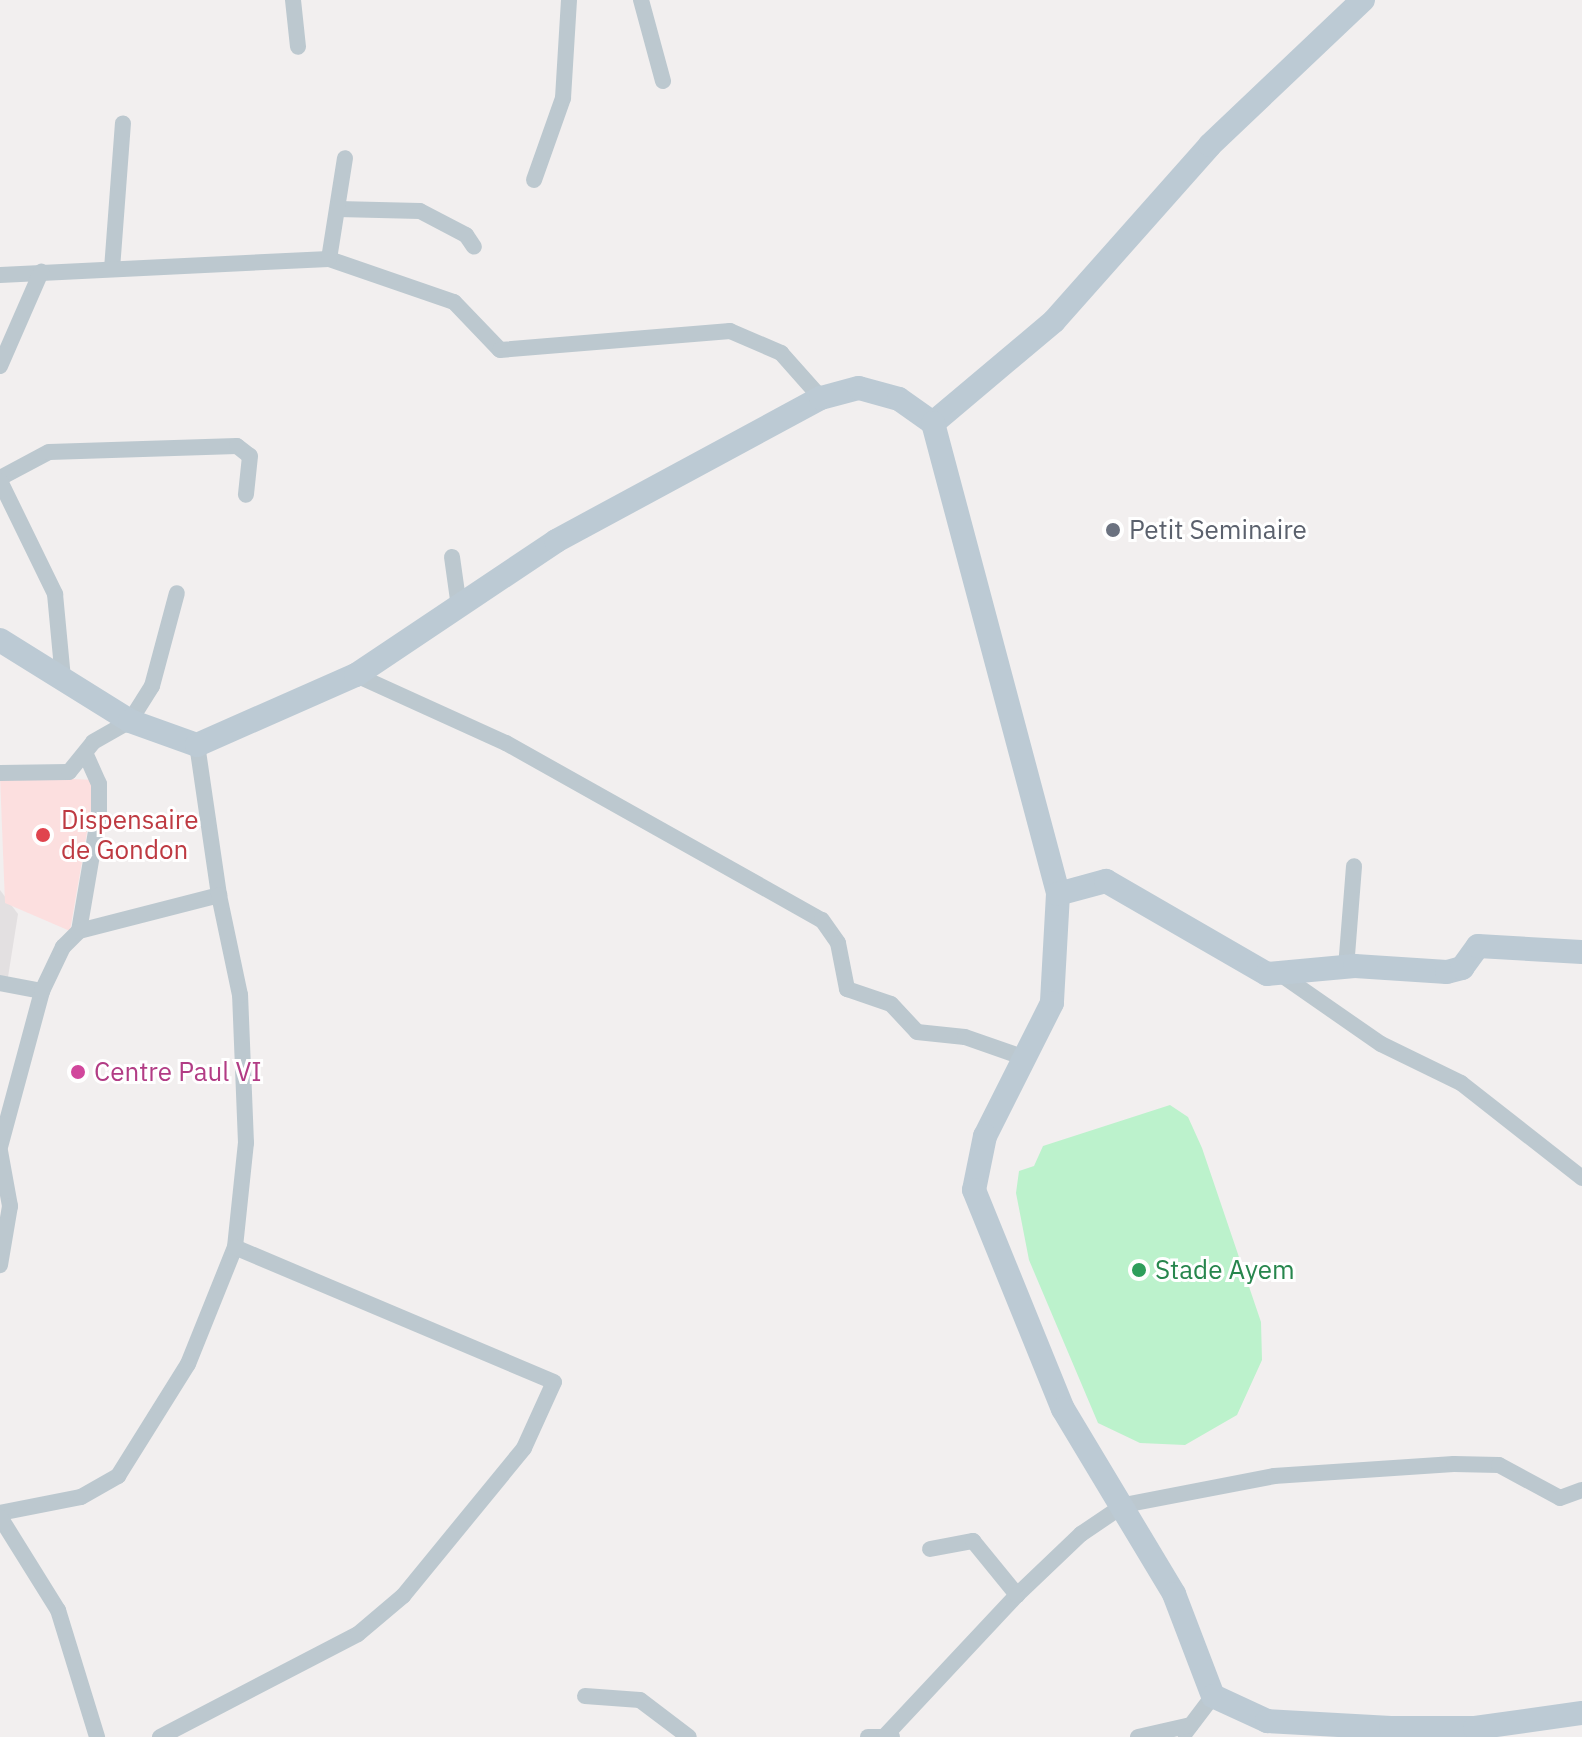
<!DOCTYPE html>
<style>
body{margin:0}
#map{position:relative;width:1582px;height:1737px;overflow:hidden;background:#f2efef;font-family:"IBM Plex Sans",sans-serif}
div>[style]{position:absolute}
.education>*{inset:0;background:#e3e0e1}
.medical>*{inset:0;background:#fcdfdf}
.green>*{inset:0;background:#bcf2cc}
.street>*{height:16px;margin:-8px;padding:0 8px;transform-origin:8px;border-radius:8px;background:#bcc8cf}
.secondary>*{height:24px;margin:-12px;padding:0 12px;transform-origin:12px;border-radius:12px;background:#bccad4}
.dots>*{width:22px;height:22px;translate:-50% -50%;box-sizing:border-box;border:4px solid #fff;border-radius:50%}
span{translate:-50% -50%;white-space:nowrap;text-align:center;line-height:1.15;-webkit-text-stroke:6px #fff;paint-order:stroke}
.worship-label{font-size:26px;color:#5b616d}
.left{translate:0 -50%;text-align:left}
.health-label{font-size:26px;color:#be3a42}
.hotel-label{font-size:26px;color:#b23c85}
.leisure-label{font-size:26px;color:#27864d}
</style>
<div id="map">
<div class="education">
<div style="clip-path:polygon(0 890px,18px 914px,8px 977px,0 976px)"></div>
</div>
<div class="medical">
<div style="clip-path:polygon(0 776px,96px 780px,70px 931px,5px 903px)"></div>
</div>
<div class="green">
<div style="clip-path:polygon(1170px 1105px,1188px 1117px,1202px 1148px,1261px 1322px,1262px 1360px,1237px 1415px,1185px 1445px,1140px 1443px,1098px 1423px,1029px 1260px,1016px 1193px,1019px 1171px,1034px 1166px,1043px 1146px)"></div>
</div>
<div class="street">
<div style="left:293px;top:0;width:47px;rotate:83.9deg"></div>
<div style="left:641px;top:0;width:84px;rotate:74.8deg"></div>
<div style="left:534px;top:180px;width:87px;rotate:-70.5deg"></div>
<div style="left:563px;top:98px;width:98px;rotate:-86.5deg"></div>
<div style="left:338px;top:209px;width:82px;rotate:1.4deg"></div>
<div style="left:420px;top:211px;width:52px;rotate:27.6deg"></div>
<div style="left:466px;top:235px;width:14px;rotate:56deg"></div>
<div style="left:329px;top:259px;width:132px;rotate:19deg"></div>
<div style="left:454px;top:302px;width:66px;rotate:46.2deg"></div>
<div style="left:500px;top:350px;width:231px;rotate:-4.7deg"></div>
<div style="left:730px;top:331px;width:56px;rotate:23.3deg"></div>
<div style="left:781px;top:353px;width:60px;rotate:48.4deg"></div>
<div style="left:112px;top:269px;width:146px;rotate:-85.7deg"></div>
<div style="left:0;top:275px;width:329px;rotate:-2.8deg"></div>
<div style="left:329px;top:259px;width:102px;rotate:-81deg"></div>
<div style="left:0;top:366px;width:103px;rotate:-66.4deg"></div>
<div style="left:0;top:478px;width:55px;rotate:-28deg"></div>
<div style="left:49px;top:452px;width:188px;rotate:-1.8deg"></div>
<div style="left:237px;top:446px;width:16px;rotate:38deg"></div>
<div style="left:250px;top:456px;width:39px;rotate:96deg"></div>
<div style="left:0;top:481px;width:126px;rotate:64deg"></div>
<div style="left:55px;top:594px;width:85px;rotate:84.6deg"></div>
<div style="left:452px;top:557px;width:50px;rotate:82deg"></div>
<div style="left:356px;top:675px;width:165px;rotate:24.4deg"></div>
<div style="left:506px;top:743px;width:362px;rotate:29.3deg"></div>
<div style="left:822px;top:920px;width:28px;rotate:55deg"></div>
<div style="left:838px;top:943px;width:47px;rotate:78.9deg"></div>
<div style="left:847px;top:989px;width:46px;rotate:18.8deg"></div>
<div style="left:891px;top:1004px;width:38px;rotate:47deg"></div>
<div style="left:917px;top:1032px;width:48px;rotate:5.9deg"></div>
<div style="left:965px;top:1037px;width:60px;rotate:19.3deg"></div>
<div style="left:0;top:773px;width:69px;rotate:-0.8deg"></div>
<div style="left:69px;top:772px;width:38px;rotate:-51deg"></div>
<div style="left:93px;top:742px;width:43px;rotate:-29.6deg"></div>
<div style="left:130px;top:721px;width:41px;rotate:-57.8deg"></div>
<div style="left:152px;top:686px;width:96px;rotate:-75deg"></div>
<div style="left:79px;top:931px;width:119px;rotate:-80.3deg"></div>
<div style="left:99px;top:814px;width:30px;rotate:-90deg"></div>
<div style="left:99px;top:784px;width:34px;rotate:-114deg"></div>
<div style="left:1346px;top:968px;width:102px;rotate:-85.5deg"></div>
<div style="left:1283px;top:976px;width:119px;rotate:34.8deg"></div>
<div style="left:1381px;top:1044px;width:89px;rotate:26deg"></div>
<div style="left:1461px;top:1083px;width:154px;rotate:38.1deg"></div>
<div style="left:0;top:983px;width:43px;rotate:10.8deg"></div>
<div style="left:0;top:1147px;width:162px;rotate:-74.9deg"></div>
<div style="left:42px;top:991px;width:49px;rotate:-64.5deg"></div>
<div style="left:63px;top:947px;width:23px;rotate:-45deg"></div>
<div style="left:79px;top:931px;width:145px;rotate:-14.4deg"></div>
<div style="left:219px;top:895px;width:152px;rotate:-98.3deg"></div>
<div style="left:0;top:1151px;width:56px;rotate:79.7deg"></div>
<div style="left:10px;top:1206px;width:60px;rotate:99.6deg"></div>
<div style="left:0;top:1513px;width:83px;rotate:-11.2deg"></div>
<div style="left:81px;top:1497px;width:43px;rotate:-29.6deg"></div>
<div style="left:118px;top:1476px;width:132px;rotate:-58deg"></div>
<div style="left:188px;top:1364px;width:126px;rotate:-68.1deg"></div>
<div style="left:235px;top:1247px;width:105px;rotate:-84deg"></div>
<div style="left:246px;top:1143px;width:148px;rotate:-92.3deg"></div>
<div style="left:240px;top:995px;width:102px;rotate:-101.9deg"></div>
<div style="left:0;top:1517px;width:110px;rotate:58.1deg"></div>
<div style="left:58px;top:1610px;width:133px;rotate:72.9deg"></div>
<div style="left:930px;top:1549px;width:44px;rotate:-10.5deg"></div>
<div style="left:973px;top:1541px;width:70px;rotate:50.8deg"></div>
<div style="left:585px;top:1696px;width:55px;rotate:4.2deg"></div>
<div style="left:640px;top:1700px;width:61px;rotate:37.1deg"></div>
<div style="left:1185px;top:1733px;width:46px;rotate:-52.9deg"></div>
<div style="left:160px;top:1737px;width:223px;rotate:-27.5deg"></div>
<div style="left:358px;top:1634px;width:59px;rotate:-40.2deg"></div>
<div style="left:403px;top:1596px;width:191px;rotate:-50.7deg"></div>
<div style="left:524px;top:1448px;width:72px;rotate:-65.6deg"></div>
<div style="left:554px;top:1382px;width:346px;rotate:-157.1deg"></div>
<div style="left:868px;top:1737px;width:24px"></div>
<div style="left:884px;top:1737px;width:195px;rotate:-46.9deg"></div>
<div style="left:1017px;top:1595px;width:88px;rotate:-43.6deg"></div>
<div style="left:1081px;top:1534px;width:52px;rotate:-34deg"></div>
<div style="left:1124px;top:1505px;width:153px;rotate:-10.9deg"></div>
<div style="left:1274px;top:1476px;width:180px;rotate:-3.8deg"></div>
<div style="left:1454px;top:1464px;width:45px;rotate:1.3deg"></div>
<div style="left:1499px;top:1465px;width:69px;rotate:28.4deg"></div>
<div style="left:1560px;top:1498px;width:23px;rotate:-20deg"></div>
<div style="left:1138px;top:1737px;width:54px;rotate:-12.8deg"></div>
</div>
<div class="secondary">
<div style="left:933px;top:423px;width:158px;rotate:-40.1deg"></div>
<div style="left:1054px;top:321px;width:235px;rotate:-48.4deg"></div>
<div style="left:1210px;top:145px;width:211px;rotate:-43.5deg"></div>
<div style="left:0;top:640px;width:153px;rotate:31.9deg"></div>
<div style="left:130px;top:721px;width:71px;rotate:19.7deg"></div>
<div style="left:197px;top:745px;width:174px;rotate:-23.8deg"></div>
<div style="left:356px;top:675px;width:241px;rotate:-33.8deg"></div>
<div style="left:556px;top:541px;width:301px;rotate:-28.4deg"></div>
<div style="left:821px;top:398px;width:39px;rotate:-15deg"></div>
<div style="left:859px;top:388px;width:41px;rotate:15.4deg"></div>
<div style="left:899px;top:399px;width:42px;rotate:35.2deg"></div>
<div style="left:933px;top:423px;width:487px;rotate:75.1deg"></div>
<div style="left:1058px;top:894px;width:109px;rotate:93.2deg"></div>
<div style="left:1052px;top:1003px;width:149px;rotate:116.7deg"></div>
<div style="left:985px;top:1136px;width:55px;rotate:101.5deg"></div>
<div style="left:974px;top:1190px;width:236px;rotate:67.9deg"></div>
<div style="left:1063px;top:1409px;width:216px;rotate:59deg"></div>
<div style="left:1174px;top:1594px;width:109px;rotate:69.1deg"></div>
<div style="left:1213px;top:1696px;width:60px;rotate:24.8deg"></div>
<div style="left:1267px;top:1721px;width:124px;rotate:3.2deg"></div>
<div style="left:1391px;top:1728px;width:84px"></div>
<div style="left:1475px;top:1728px;width:108px;rotate:-8deg"></div>
<div style="left:1058px;top:894px;width:50px;rotate:-15.2deg"></div>
<div style="left:1106px;top:881px;width:186px;rotate:30deg"></div>
<div style="left:1267px;top:974px;width:88px;rotate:-5.2deg"></div>
<div style="left:1355px;top:966px;width:92px;rotate:3.7deg"></div>
<div style="left:1447px;top:972px;width:16px;rotate:-15deg"></div>
<div style="left:1462px;top:968px;width:27px;rotate:-54deg"></div>
<div style="left:1478px;top:946px;width:104px;rotate:3.3deg"></div>
</div>
<div class="dots">
<div style="left:1113px;top:530px;background:#6b7280"></div>
<div style="left:43px;top:835px;background:#e0444e"></div>
<div style="left:78px;top:1072px;background:#d1479c"></div>
<div style="left:1139px;top:1270px;background:#2e9e5b"></div>
</div>
<div class="worship-label">
<span class="left" style="left:1129px;top:530px">Petit Seminaire</span>
</div>
<div class="health-label">
<span class="left" style="left:61px;top:835px">Dispensaire<br>de Gondon</span>
</div>
<div class="hotel-label">
<span class="left" style="left:94px;top:1072px">Centre Paul VI</span>
</div>
<div class="leisure-label">
<span class="left" style="left:1155px;top:1270px">Stade Ayem</span>
</div>
</div>
